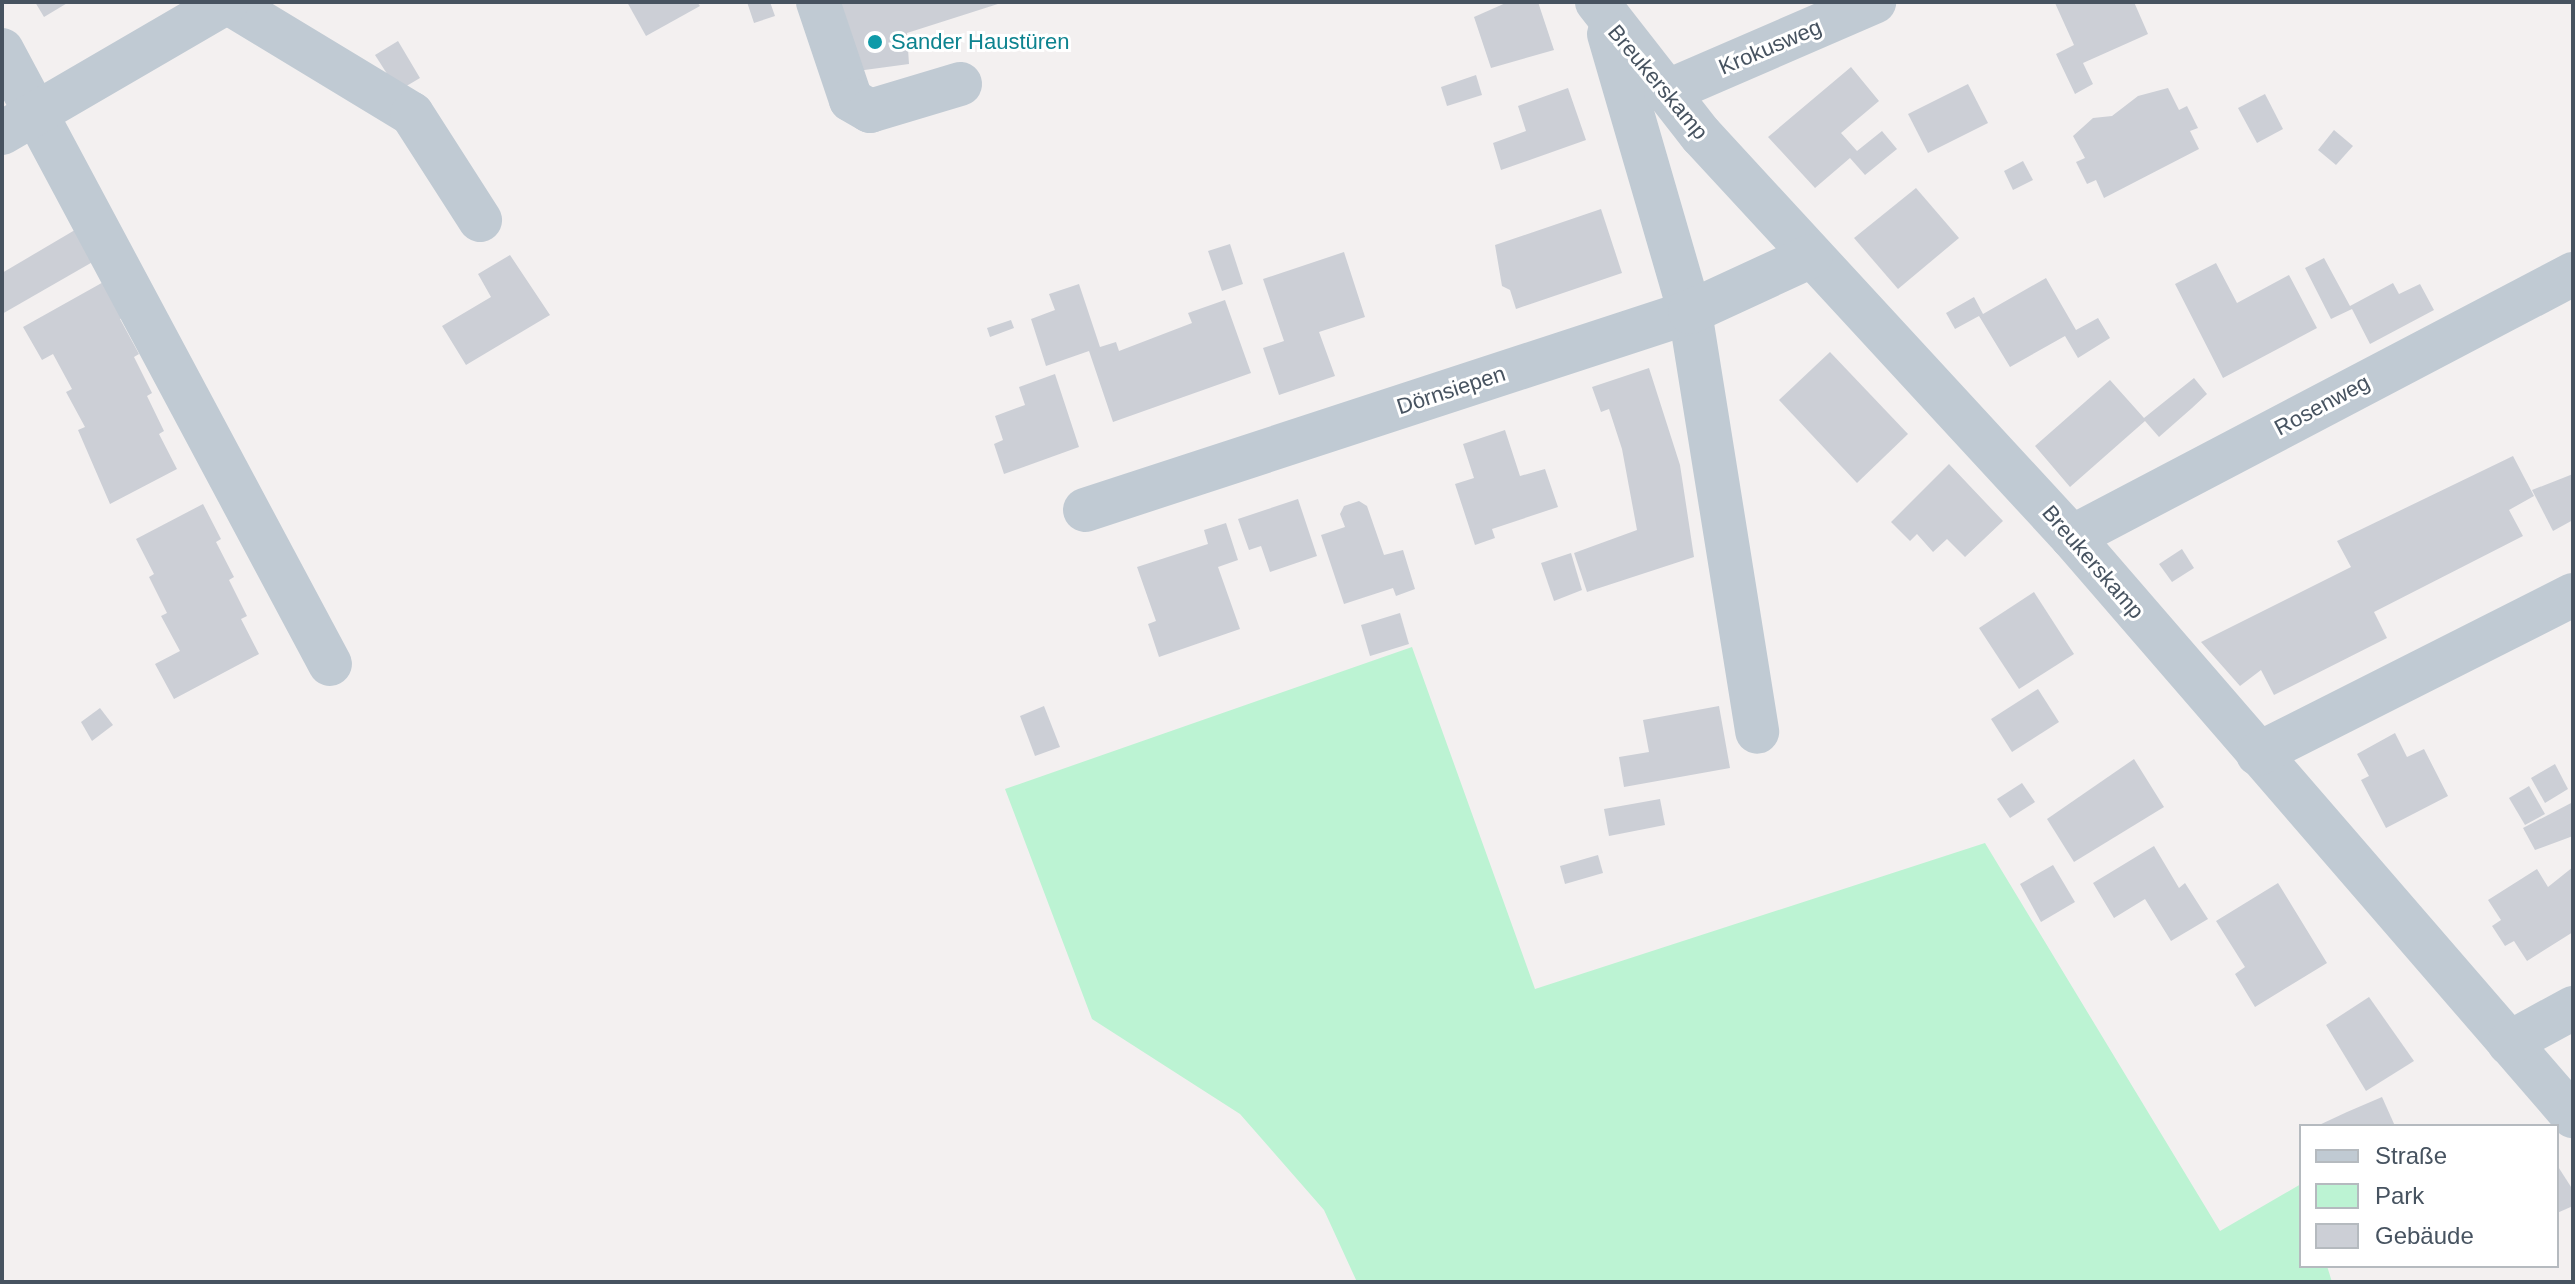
<!DOCTYPE html>
<meta charset="utf-8">
<style>
body{margin:0}
#map{position:relative;width:2575px;height:1284px;overflow:hidden;background:#f3f0f0;font-family:Arial,sans-serif}
div>[style]{position:absolute}
.green>*{inset:0;background:#bcf3d3}
.building>*{inset:0;background:#cccfd6}
.minor>*{height:44px;margin:-22px;padding:0 22px;transform-origin:22px;border-radius:22px;background:#c0cad3}
.dots>*{width:22px;height:22px;translate:-50% -50%;box-sizing:border-box;border:4px solid #fff;border-radius:50%}
span{translate:-50% -50%;white-space:nowrap;text-align:center;line-height:1.15;-webkit-text-stroke:6px #fff;paint-order:stroke}
.culture-label{font-size:22px;color:#0d838f}
.left{translate:0 -50%;text-align:left}
.street-label{font-size:22px;color:#475360}
.frame{position:absolute;inset:0;border:4px solid #475360;pointer-events:none}
.legend{position:absolute;left:2299px;top:1124px;width:260px;height:144px;box-sizing:border-box;background:#fff;border:2px solid #b5babf;margin:0;padding:10px 14px;list-style:none;font-size:24px;color:#475360}
.legend li{display:flex;align-items:center;gap:16px;height:40px}
.legend b{width:40px;border:2px solid #b5babf}
</style>
<div id="map">
<div class="green">
<div style="clip-path:polygon(1412px 647px,1535px 989px,1985px 843px,2220px 1231px,2301px 1184px,2301px 1266px,2327px 1266px,2332px 1282px,1357px 1282px,1324px 1210px,1240px 1114px,1092px 1019px,1005px 789px)"></div>
</div>
<div class="building">
<div style="clip-path:polygon(35px 2px,69px 2px,44px 17px)"></div>
<div style="clip-path:polygon(627px 2px,697px 2px,700px 6px,646px 36px)"></div>
<div style="clip-path:polygon(747px 2px,770px 2px,775px 16px,754px 23px)"></div>
<div style="clip-path:polygon(829px 2px,1001px 2px,1001px 3px,907px 33px,909px 64px,857px 71px)"></div>
<div style="clip-path:polygon(1508px 2px,1538px 2px,1554px 50px,1491px 68px,1474px 17px)"></div>
<div style="clip-path:polygon(2134px 2px,2148px 34px,2083px 63px,2093px 84px,2075px 94px,2056px 54px,2074px 45px,2055px 3px)"></div>
<div style="clip-path:polygon(398px 41px,420px 78px,398px 91px,375px 55px)"></div>
<div style="clip-path:polygon(1851px 67px,1879px 101px,1841px 133px,1857px 151px,1882px 131px,1897px 149px,1865px 175px,1850px 158px,1815px 188px,1768px 137px)"></div>
<div style="clip-path:polygon(1476px 75px,1482px 95px,1447px 106px,1441px 87px)"></div>
<div style="clip-path:polygon(1968px 84px,1988px 123px,1928px 153px,1908px 114px)"></div>
<div style="clip-path:polygon(1568px 88px,1586px 140px,1501px 170px,1493px 143px,1526px 131px,1518px 106px)"></div>
<div style="clip-path:polygon(2168px 88px,2179px 110px,2187px 106px,2198px 128px,2190px 131px,2199px 149px,2104px 198px,2096px 180px,2087px 184px,2076px 162px,2085px 158px,2073px 136px,2093px 118px,2112px 116px,2138px 96px)"></div>
<div style="clip-path:polygon(2265px 94px,2283px 129px,2257px 143px,2238px 108px)"></div>
<div style="clip-path:polygon(2334px 130px,2353px 146px,2336px 165px,2318px 150px)"></div>
<div style="clip-path:polygon(2023px 161px,2033px 180px,2013px 190px,2004px 171px)"></div>
<div style="clip-path:polygon(1916px 188px,1959px 238px,1898px 289px,1854px 238px)"></div>
<div style="clip-path:polygon(1601px 209px,1622px 273px,1516px 309px,1510px 290px,1502px 286px,1495px 245px)"></div>
<div style="clip-path:polygon(80px 227px,96px 260px,2px 314px,2px 273px)"></div>
<div style="clip-path:polygon(1230px 244px,1243px 284px,1222px 291px,1208px 251px)"></div>
<div style="clip-path:polygon(1344px 252px,1365px 317px,1319px 332px,1335px 376px,1279px 395px,1263px 348px,1284px 341px,1263px 279px)"></div>
<div style="clip-path:polygon(510px 255px,550px 315px,466px 365px,442px 326px,491px 297px,478px 274px)"></div>
<div style="clip-path:polygon(2324px 258px,2350px 306px,2393px 283px,2399px 294px,2420px 284px,2434px 310px,2370px 344px,2352px 309px,2331px 319px,2305px 268px)"></div>
<div style="clip-path:polygon(2216px 263px,2237px 303px,2289px 275px,2317px 328px,2223px 378px,2175px 284px)"></div>
<div style="clip-path:polygon(2046px 278px,2076px 330px,2098px 318px,2110px 338px,2078px 358px,2065px 336px,2010px 367px,1979px 316px,1955px 329px,1946px 313px,1974px 297px,1983px 314px)"></div>
<div style="clip-path:polygon(107px 280px,126px 316px,120px 319px,139px 354px,134px 357px,152px 393px,147px 396px,164px 431px,159px 434px,177px 469px,110px 504px,78px 430px,85px 427px,66px 392px,72px 389px,53px 354px,42px 360px,23px 327px)"></div>
<div style="clip-path:polygon(1079px 284px,1100px 347px,1116px 342px,1119px 351px,1192px 323px,1188px 313px,1225px 300px,1251px 373px,1113px 422px,1089px 351px,1046px 366px,1031px 319px,1055px 310px,1049px 294px)"></div>
<div style="clip-path:polygon(1011px 320px,1014px 328px,990px 337px,987px 328px)"></div>
<div style="clip-path:polygon(1830px 352px,1908px 434px,1857px 483px,1779px 400px)"></div>
<div style="clip-path:polygon(1649px 368px,1680px 465px,1694px 557px,1587px 592px,1574px 553px,1637px 530px,1622px 449px,1609px 409px,1601px 412px,1592px 387px)"></div>
<div style="clip-path:polygon(1055px 374px,1079px 447px,1004px 474px,994px 444px,1003px 440px,995px 416px,1025px 405px,1019px 387px)"></div>
<div style="clip-path:polygon(2194px 378px,2207px 394px,2192px 408px,2159px 437px,2145px 421px,2070px 487px,2035px 446px,2110px 380px,2144px 418px)"></div>
<div style="clip-path:polygon(1505px 430px,1520px 476px,1545px 469px,1558px 507px,1492px 529px,1495px 538px,1475px 545px,1455px 484px,1474px 478px,1463px 444px)"></div>
<div style="clip-path:polygon(2513px 456px,2534px 496px,2509px 510px,2523px 536px,2374px 612px,2387px 638px,2274px 695px,2261px 670px,2240px 686px,2201px 642px,2351px 567px,2337px 541px)"></div>
<div style="clip-path:polygon(1949px 464px,2003px 521px,1965px 557px,1947px 539px,1933px 552px,1917px 534px,1910px 541px,1891px 522px)"></div>
<div style="clip-path:polygon(2573px 474px,2573px 520px,2553px 531px,2532px 490px)"></div>
<div style="clip-path:polygon(1298px 499px,1317px 556px,1270px 572px,1261px 546px,1249px 550px,1238px 519px)"></div>
<div style="clip-path:polygon(1359px 501px,1367px 506px,1384px 555px,1403px 550px,1415px 589px,1396px 596px,1393px 588px,1344px 604px,1321px 535px,1345px 527px,1340px 514px,1344px 506px)"></div>
<div style="clip-path:polygon(203px 504px,221px 539px,216px 542px,234px 577px,229px 580px,247px 616px,241px 619px,259px 654px,174px 699px,155px 664px,180px 651px,161px 616px,167px 613px,149px 577px,154px 574px,136px 539px)"></div>
<div style="clip-path:polygon(1226px 523px,1238px 560px,1218px 567px,1240px 629px,1159px 657px,1148px 624px,1156px 621px,1137px 567px,1208px 544px,1204px 530px)"></div>
<div style="clip-path:polygon(2182px 549px,2194px 568px,2172px 582px,2159px 564px)"></div>
<div style="clip-path:polygon(1571px 553px,1582px 590px,1554px 601px,1541px 563px)"></div>
<div style="clip-path:polygon(2034px 592px,2074px 654px,2019px 689px,1979px 628px)"></div>
<div style="clip-path:polygon(1400px 613px,1409px 644px,1370px 656px,1361px 625px)"></div>
<div style="clip-path:polygon(2038px 689px,2059px 722px,2012px 752px,1991px 719px)"></div>
<div style="clip-path:polygon(1044px 706px,1060px 747px,1035px 756px,1020px 716px)"></div>
<div style="clip-path:polygon(1719px 706px,1730px 768px,1624px 787px,1619px 757px,1649px 752px,1643px 720px)"></div>
<div style="clip-path:polygon(100px 708px,113px 725px,92px 741px,81px 722px)"></div>
<div style="clip-path:polygon(2395px 733px,2407px 757px,2424px 749px,2448px 796px,2386px 828px,2361px 780px,2369px 776px,2357px 754px)"></div>
<div style="clip-path:polygon(2134px 759px,2164px 807px,2074px 862px,2047px 819px)"></div>
<div style="clip-path:polygon(2555px 764px,2568px 789px,2545px 803px,2531px 778px)"></div>
<div style="clip-path:polygon(2022px 783px,2035px 802px,2010px 818px,1997px 799px)"></div>
<div style="clip-path:polygon(2529px 786px,2545px 814px,2525px 825px,2509px 798px)"></div>
<div style="clip-path:polygon(1660px 799px,1665px 825px,1609px 836px,1604px 809px)"></div>
<div style="clip-path:polygon(2573px 802px,2573px 836px,2535px 850px,2523px 828px)"></div>
<div style="clip-path:polygon(2154px 846px,2179px 888px,2185px 883px,2208px 919px,2171px 941px,2145px 899px,2114px 918px,2093px 883px)"></div>
<div style="clip-path:polygon(1598px 855px,1603px 873px,1565px 884px,1560px 866px)"></div>
<div style="clip-path:polygon(2053px 865px,2075px 902px,2041px 922px,2020px 884px)"></div>
<div style="clip-path:polygon(2573px 867px,2573px 932px,2527px 961px,2514px 941px,2505px 946px,2492px 926px,2501px 920px,2488px 900px,2537px 869px,2548px 887px)"></div>
<div style="clip-path:polygon(2278px 883px,2327px 963px,2255px 1007px,2235px 974px,2245px 967px,2216px 921px)"></div>
<div style="clip-path:polygon(2369px 997px,2414px 1061px,2366px 1091px,2326px 1025px)"></div>
<div style="clip-path:polygon(2382px 1097px,2395px 1126px,2317px 1126px,2347px 1112px)"></div>
<div style="clip-path:polygon(2557px 1165px,2573px 1190px,2573px 1206px,2557px 1213px)"></div>
</div>
<div class="minor">
<div style="left:227px;top:2px;width:216px;rotate:31.2deg"></div>
<div style="left:412px;top:114px;width:126px;rotate:57.3deg"></div>
<div style="left:818px;top:2px;width:103px;rotate:71.4deg"></div>
<div style="left:851px;top:100px;width:22px;rotate:30deg"></div>
<div style="left:870px;top:111px;width:94px;rotate:-16.7deg"></div>
<div style="left:1597px;top:2px;width:169px;rotate:52deg"></div>
<div style="left:1701px;top:135px;width:547px;rotate:47.3deg"></div>
<div style="left:2072px;top:537px;width:766px;rotate:49.13deg"></div>
<div style="left:1609px;top:34px;width:290px;rotate:73.8deg"></div>
<div style="left:1690px;top:312px;width:425px;rotate:80.9deg"></div>
<div style="left:2px;top:50px;width:696px;rotate:61.89deg"></div>
<div style="left:1666px;top:92px;width:227px;rotate:-23.4deg"></div>
<div style="left:2px;top:133px;width:260px;rotate:-30.2deg"></div>
<div style="left:1085px;top:510px;width:637px;rotate:-18.12deg"></div>
<div style="left:1690px;top:312px;width:133px;rotate:-24.8deg"></div>
<div style="left:2072px;top:537px;width:566px;rotate:-27.7deg"></div>
<div style="left:2258px;top:754px;width:353px;rotate:-26.8deg"></div>
<div style="left:2509px;top:1043px;width:73px;rotate:-28.7deg"></div>
</div>
<div class="dots">
<div style="left:875px;top:42px;background:#0f9aa8"></div>
</div>
<div class="culture-label">
<span class="left" style="left:891px;top:42px">Sander Haustüren</span>
</div>
<div class="street-label">
<span style="left:1770px;top:47px;rotate:-23deg">Krokusweg</span>
<span style="left:1658px;top:82px;rotate:50deg">Breukerskamp</span>
<span style="left:1451px;top:390px;rotate:-18deg">Dörnsiepen</span>
<span style="left:2322px;top:405px;rotate:-28deg">Rosenweg</span>
<span style="left:2093px;top:562px;rotate:49deg">Breukerskamp</span>
</div>
<div class="frame"></div>
<ul class="legend">
<li><b style="height:10px;background:#c0cad3"></b>Straße</li>
<li><b style="height:22px;background:#bcf3d3"></b>Park</li>
<li><b style="height:22px;background:#cccfd6"></b>Gebäude</li>
</ul>
</div>
